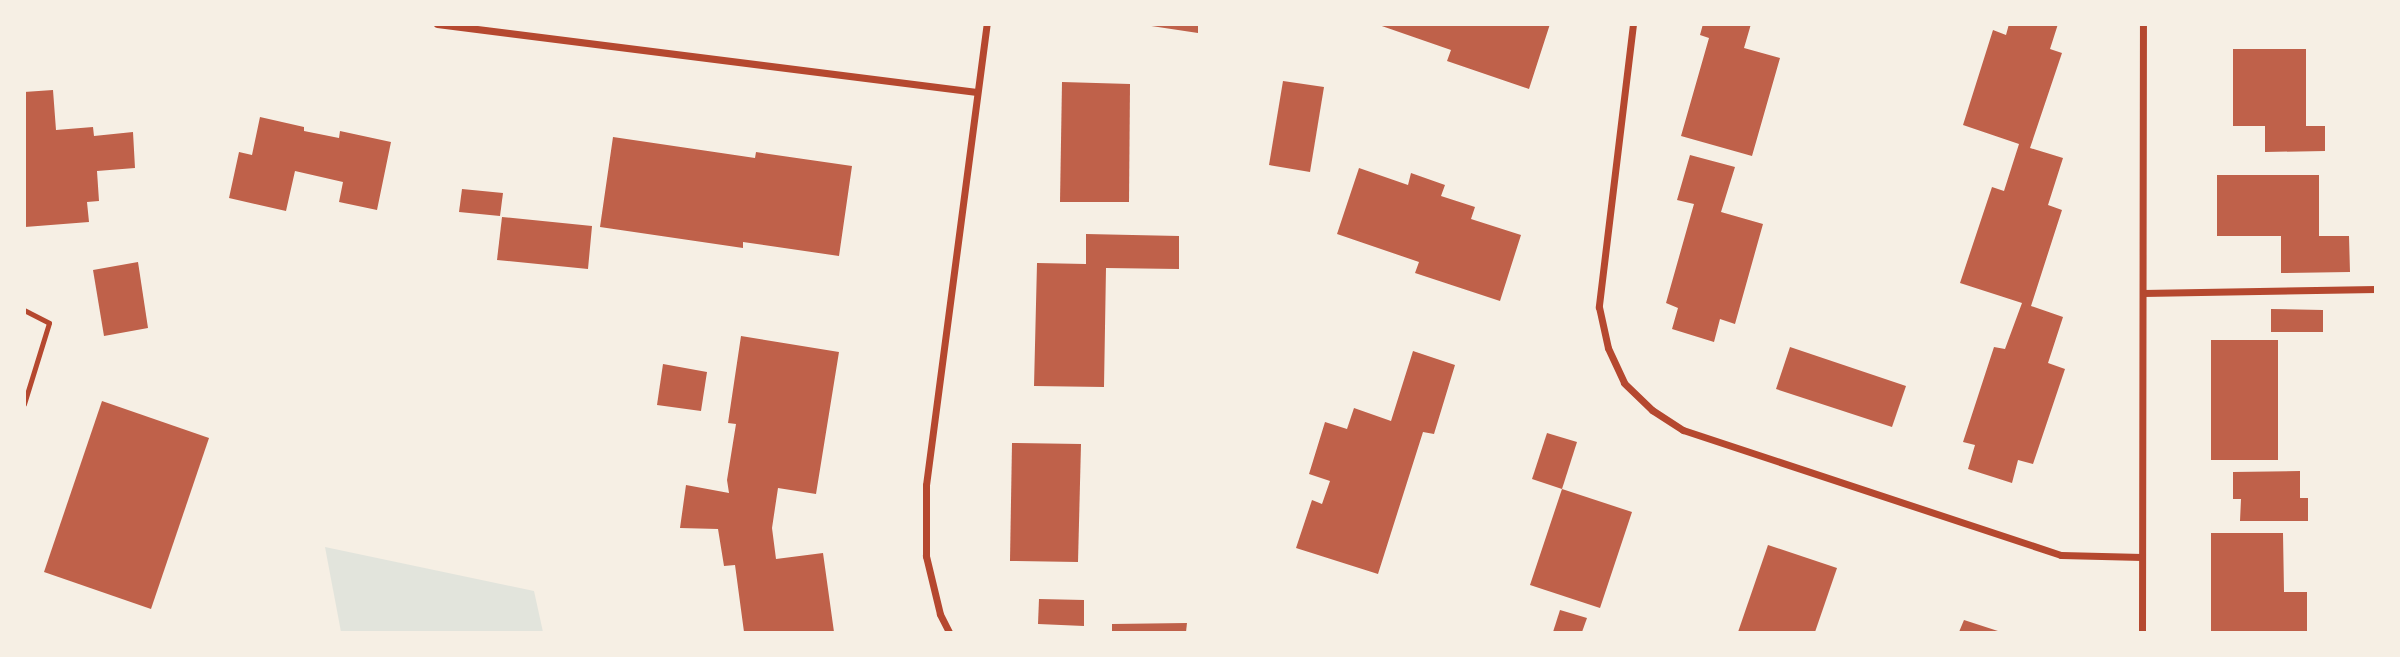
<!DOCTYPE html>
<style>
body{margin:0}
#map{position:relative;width:2400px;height:657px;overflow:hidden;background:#f6efe4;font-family:"Space Grotesk",sans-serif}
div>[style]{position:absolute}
.green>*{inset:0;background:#e2e4dc}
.building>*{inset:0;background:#bf614a}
.service>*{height:5px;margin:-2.5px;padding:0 2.5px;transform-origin:2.5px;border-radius:2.5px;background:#b5482f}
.minor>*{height:7px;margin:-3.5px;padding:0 3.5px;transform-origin:3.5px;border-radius:3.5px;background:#b5482f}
span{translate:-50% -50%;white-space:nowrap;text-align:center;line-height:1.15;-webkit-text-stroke:5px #f6efe4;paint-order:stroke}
.frame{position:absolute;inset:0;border:26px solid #f6efe4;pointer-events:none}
</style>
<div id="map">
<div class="green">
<div style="clip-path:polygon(325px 547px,534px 591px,543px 632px,341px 632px)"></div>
</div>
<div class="building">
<div style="clip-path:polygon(1138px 24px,1198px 24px,1198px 33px)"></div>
<div style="clip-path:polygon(1376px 24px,1550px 24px,1529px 89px,1447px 61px,1451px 50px)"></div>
<div style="clip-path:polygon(1703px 24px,1751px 24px,1744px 48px,1780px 58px,1752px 156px,1681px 136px,1709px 38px,1700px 35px)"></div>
<div style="clip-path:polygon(2009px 24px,2058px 24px,2050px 49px,2062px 53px,2030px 148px,2063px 158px,2048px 205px,2062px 210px,2031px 306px,2063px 317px,2048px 363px,2065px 369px,2033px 464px,2018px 460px,2012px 483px,1968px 469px,1975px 445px,1963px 442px,1994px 347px,2005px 349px,2022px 303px,1960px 283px,1992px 187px,2004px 191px,2019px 144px,1963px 125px,1993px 30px,2006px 35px)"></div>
<div style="clip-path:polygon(2233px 49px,2306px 49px,2306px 126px,2325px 126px,2325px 151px,2265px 152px,2265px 126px,2233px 126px)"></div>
<div style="clip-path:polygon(1283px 81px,1324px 87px,1310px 172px,1269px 165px)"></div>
<div style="clip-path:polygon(1062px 82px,1130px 84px,1129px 202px,1060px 202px)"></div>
<div style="clip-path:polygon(53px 90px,56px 130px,93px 127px,94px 136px,133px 132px,135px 168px,97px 171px,99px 201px,87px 202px,89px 222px,25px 227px,24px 92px)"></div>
<div style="clip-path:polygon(260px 117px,304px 127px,304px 131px,339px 138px,340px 131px,391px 142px,377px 210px,339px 202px,343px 182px,295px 171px,286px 211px,229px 198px,239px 152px,252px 155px)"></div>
<div style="clip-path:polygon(613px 137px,755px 158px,756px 152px,852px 166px,839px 256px,743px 242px,743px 248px,600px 227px)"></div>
<div style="clip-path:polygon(1690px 155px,1735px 167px,1721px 212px,1763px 224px,1735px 324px,1720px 319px,1714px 342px,1672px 329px,1678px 308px,1666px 303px,1694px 204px,1677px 200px)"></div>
<div style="clip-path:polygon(1359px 168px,1408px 185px,1411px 173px,1445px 185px,1441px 196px,1475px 207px,1471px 219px,1521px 235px,1500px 301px,1415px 273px,1419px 262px,1337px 234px)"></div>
<div style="clip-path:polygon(2217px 175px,2319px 175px,2319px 236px,2349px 236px,2350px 272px,2281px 273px,2281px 236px,2217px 236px)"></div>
<div style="clip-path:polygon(462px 189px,503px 193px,500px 216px,459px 212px)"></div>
<div style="clip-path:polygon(502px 217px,592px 226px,588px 269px,497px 260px)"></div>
<div style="clip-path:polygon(1086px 234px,1179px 236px,1179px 269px,1106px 268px,1104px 387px,1034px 386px,1037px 263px,1086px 264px)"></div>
<div style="clip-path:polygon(138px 262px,148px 328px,104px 336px,93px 270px)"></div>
<div style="clip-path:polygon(2271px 309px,2323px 310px,2323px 332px,2271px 332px)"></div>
<div style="clip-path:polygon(741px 336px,839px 352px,816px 494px,778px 488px,772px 528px,776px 559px,823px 553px,834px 632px,744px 632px,735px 565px,724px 566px,718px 529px,680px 528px,686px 485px,729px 493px,727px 480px,736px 424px,728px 423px)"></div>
<div style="clip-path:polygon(2211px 340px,2278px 340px,2278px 460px,2211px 460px)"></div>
<div style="clip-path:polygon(1790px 347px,1906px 386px,1892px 427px,1776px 389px)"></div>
<div style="clip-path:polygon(1413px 351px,1455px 365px,1434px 434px,1423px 432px,1378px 574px,1296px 548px,1312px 500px,1322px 504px,1330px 481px,1309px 474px,1325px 422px,1347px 429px,1354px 408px,1391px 421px)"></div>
<div style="clip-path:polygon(663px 364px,707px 372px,701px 411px,657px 405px)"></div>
<div style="clip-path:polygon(102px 401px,209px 438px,151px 609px,44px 572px)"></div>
<div style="clip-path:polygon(1547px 433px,1577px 442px,1562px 489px,1532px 479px)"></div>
<div style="clip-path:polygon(1012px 443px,1081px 444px,1078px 562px,1010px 561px)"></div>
<div style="clip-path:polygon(2300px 471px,2300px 498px,2308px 498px,2308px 521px,2240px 521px,2241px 499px,2233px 499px,2233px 472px)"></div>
<div style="clip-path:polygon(1562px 489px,1632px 512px,1600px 608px,1530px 585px)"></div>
<div style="clip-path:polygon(2211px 533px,2283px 533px,2284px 592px,2307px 592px,2307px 632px,2211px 632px)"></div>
<div style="clip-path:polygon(1768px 545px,1837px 568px,1815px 632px,1738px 632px)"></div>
<div style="clip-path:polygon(1039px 599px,1084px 600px,1084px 626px,1038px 624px)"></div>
<div style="clip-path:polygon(1560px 610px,1587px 618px,1582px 632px,1553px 632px)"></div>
<div style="clip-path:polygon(1964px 620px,2001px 632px,1959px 632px)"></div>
<div style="clip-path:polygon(1187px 623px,1186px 632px,1112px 632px,1112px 624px)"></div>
</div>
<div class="service">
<div style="left:24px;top:310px;width:28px;rotate:27deg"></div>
<div style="left:49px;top:323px;width:85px;rotate:107.2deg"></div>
</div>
<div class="minor">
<div style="left:437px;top:24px;width:544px;rotate:7.18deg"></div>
<div style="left:1633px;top:24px;width:285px;rotate:96.9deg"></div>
<div style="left:1599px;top:307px;width:42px;rotate:77.6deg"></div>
<div style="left:1608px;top:348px;width:38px;rotate:65deg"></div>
<div style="left:1624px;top:383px;width:39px;rotate:44deg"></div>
<div style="left:1652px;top:410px;width:37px;rotate:33deg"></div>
<div style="left:1683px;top:430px;width:398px;rotate:18.3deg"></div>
<div style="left:2061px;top:555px;width:81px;rotate:1.4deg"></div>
<div style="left:2143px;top:293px;width:233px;rotate:-1deg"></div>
<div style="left:949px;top:632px;width:20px;rotate:-117deg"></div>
<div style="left:940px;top:614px;width:60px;rotate:-103.6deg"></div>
<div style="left:926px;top:556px;width:71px;rotate:-90deg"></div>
<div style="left:926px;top:485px;width:465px;rotate:-82.5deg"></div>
<div style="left:2142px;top:632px;width:608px;rotate:-89.91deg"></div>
</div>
<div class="frame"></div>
</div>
